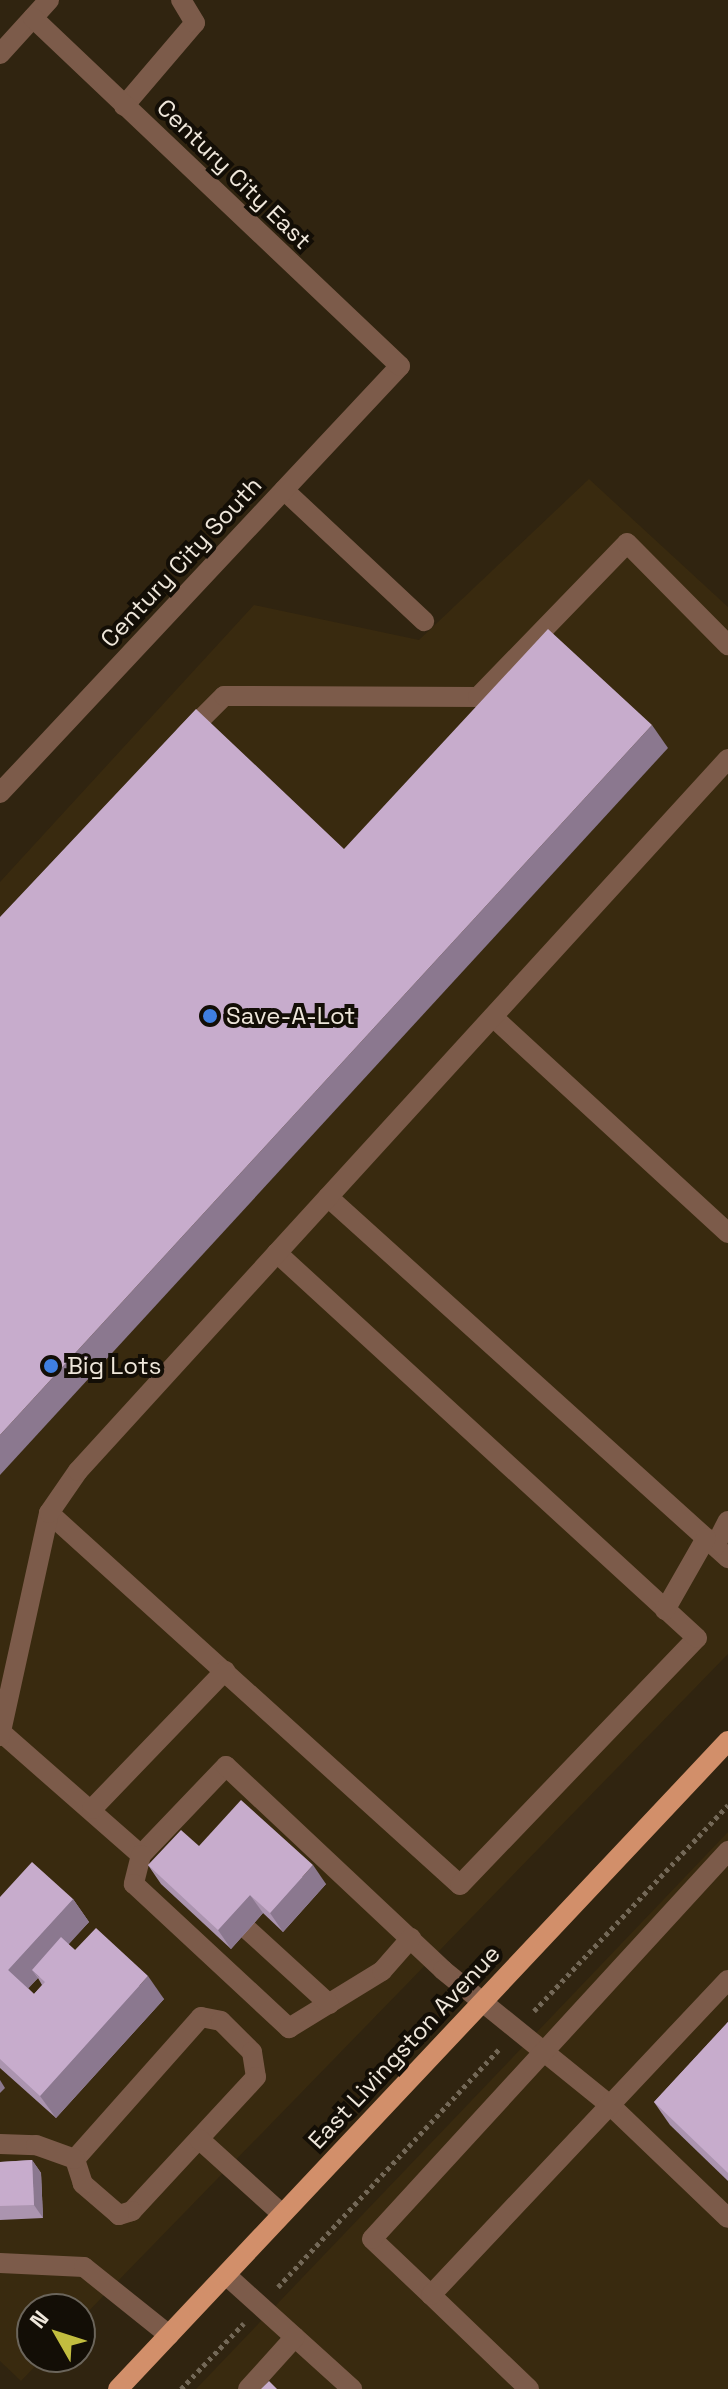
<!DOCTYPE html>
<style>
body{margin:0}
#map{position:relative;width:728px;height:2389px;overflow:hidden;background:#302410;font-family:"Space Grotesk",sans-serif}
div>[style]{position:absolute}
.built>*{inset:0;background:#392a0f}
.path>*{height:5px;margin-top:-2.5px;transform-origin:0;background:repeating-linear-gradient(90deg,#736857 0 4px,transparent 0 8px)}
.minor>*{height:20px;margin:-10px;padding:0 10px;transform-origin:10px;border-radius:10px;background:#7c5b4a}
.major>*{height:20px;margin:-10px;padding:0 10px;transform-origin:10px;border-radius:10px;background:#d28f6a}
.wall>*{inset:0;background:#ab94af}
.shaded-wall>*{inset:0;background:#8b788f}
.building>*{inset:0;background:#c7accc}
.dots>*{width:22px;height:22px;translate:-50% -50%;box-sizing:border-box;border:4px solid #130e06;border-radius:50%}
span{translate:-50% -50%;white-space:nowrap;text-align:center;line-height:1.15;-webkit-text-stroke:8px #130e06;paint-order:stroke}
.street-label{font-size:24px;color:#efe7db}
.poi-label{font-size:24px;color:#efe7db}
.left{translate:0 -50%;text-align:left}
.north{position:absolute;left:16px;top:2293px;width:80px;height:80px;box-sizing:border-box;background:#130e06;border:2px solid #6b655b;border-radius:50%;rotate:309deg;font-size:22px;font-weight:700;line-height:32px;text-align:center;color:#efe7db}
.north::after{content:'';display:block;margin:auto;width:28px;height:36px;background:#c2bd3f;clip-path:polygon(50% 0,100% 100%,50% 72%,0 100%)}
</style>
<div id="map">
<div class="built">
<div style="clip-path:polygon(589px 479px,728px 607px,728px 1654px,80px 2320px,80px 2309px,32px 2309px,32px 2357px,44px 2357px,21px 2381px,0 2361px,0 882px,254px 605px,419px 640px)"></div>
<div style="clip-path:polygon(728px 1832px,728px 2389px,196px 2389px)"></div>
</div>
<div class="path">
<div style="left:534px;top:2011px;width:283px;rotate:-46.7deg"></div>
<div style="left:278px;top:2287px;width:326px;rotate:-47.1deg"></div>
<div style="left:181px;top:2389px;width:91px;rotate:-46.3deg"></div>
</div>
<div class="minor">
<div style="left:0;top:54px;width:73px;rotate:-47.8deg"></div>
<div style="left:124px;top:106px;width:109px;rotate:-49.5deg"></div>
<div style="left:195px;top:23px;width:27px;rotate:-121deg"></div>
<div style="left:284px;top:490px;width:192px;rotate:43.1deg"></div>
<div style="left:185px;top:735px;width:55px;rotate:-45deg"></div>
<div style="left:224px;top:696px;width:254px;rotate:0.2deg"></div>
<div style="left:478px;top:697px;width:214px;rotate:-45.9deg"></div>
<div style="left:627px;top:543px;width:144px;rotate:45.3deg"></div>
<div style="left:0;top:793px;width:585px;rotate:-46.87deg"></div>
<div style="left:400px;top:366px;width:506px;rotate:-136.52deg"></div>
<div style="left:493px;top:1017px;width:319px;rotate:42.6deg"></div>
<div style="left:328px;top:1197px;width:539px;rotate:42.07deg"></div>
<div style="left:49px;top:1513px;width:554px;rotate:42.15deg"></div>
<div style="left:460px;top:1885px;width:342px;rotate:-46.2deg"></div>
<div style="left:697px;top:1638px;width:570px;rotate:-137.49deg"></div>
<div style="left:715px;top:1546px;width:28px;rotate:-63deg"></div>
<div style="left:665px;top:1610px;width:83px;rotate:-60.3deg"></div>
<div style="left:2px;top:1733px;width:185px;rotate:41.3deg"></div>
<div style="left:141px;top:1855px;width:123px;rotate:-46.3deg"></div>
<div style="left:226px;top:1766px;width:298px;rotate:43.2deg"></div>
<div style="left:443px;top:1970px;width:215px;rotate:39deg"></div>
<div style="left:610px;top:2105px;width:163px;rotate:43.8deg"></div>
<div style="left:0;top:1736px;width:228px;rotate:-77.6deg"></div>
<div style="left:49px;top:1513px;width:51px;rotate:-55.4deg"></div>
<div style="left:78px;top:1471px;width:964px;rotate:-47.61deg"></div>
<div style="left:92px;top:1809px;width:192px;rotate:-46.1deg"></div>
<div style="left:141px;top:1855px;width:30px;rotate:104deg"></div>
<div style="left:134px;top:1884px;width:212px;rotate:42.9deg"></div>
<div style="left:289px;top:2028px;width:109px;rotate:-31.5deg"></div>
<div style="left:382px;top:1971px;width:44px;rotate:-48.7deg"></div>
<div style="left:248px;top:1930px;width:110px;rotate:42.4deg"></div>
<div style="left:201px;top:2017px;width:20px;rotate:11deg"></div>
<div style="left:221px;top:2021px;width:44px;rotate:45deg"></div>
<div style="left:252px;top:2052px;width:25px;rotate:81deg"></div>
<div style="left:256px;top:2077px;width:183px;rotate:132.8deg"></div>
<div style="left:132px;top:2211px;width:14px;rotate:163deg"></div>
<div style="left:119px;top:2215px;width:48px;rotate:-139.3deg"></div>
<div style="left:83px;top:2184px;width:26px;rotate:-108deg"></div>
<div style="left:75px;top:2159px;width:190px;rotate:-48.4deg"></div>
<div style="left:199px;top:2139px;width:112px;rotate:42.1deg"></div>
<div style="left:0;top:2144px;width:36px;rotate:2deg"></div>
<div style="left:36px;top:2145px;width:41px;rotate:19.7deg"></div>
<div style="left:0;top:2263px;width:84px;rotate:2.7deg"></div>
<div style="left:84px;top:2267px;width:109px;rotate:38.7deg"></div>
<div style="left:226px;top:2275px;width:170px;rotate:42.1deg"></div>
<div style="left:431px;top:2295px;width:81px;rotate:-136.5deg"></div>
<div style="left:372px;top:2239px;width:527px;rotate:-47.46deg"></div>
<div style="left:248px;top:2389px;width:70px;rotate:-47.9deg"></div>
<div style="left:529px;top:2389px;width:136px;rotate:-136.2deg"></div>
<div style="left:431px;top:2295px;width:433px;rotate:-46.7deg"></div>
</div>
<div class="major">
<div style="left:118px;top:2389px;width:890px;rotate:-46.73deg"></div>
</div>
<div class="wall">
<div style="clip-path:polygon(199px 1846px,326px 1884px,283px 1932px,263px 1913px,231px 1949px,161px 1884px,148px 1865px)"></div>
<div style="clip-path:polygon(evenodd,0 1897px,73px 1899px,89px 1922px,68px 1944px,75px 1950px,164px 1999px,56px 2118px,0 2068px,0 1897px,38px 1978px,42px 1985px,34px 1994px,28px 1988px,38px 1978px)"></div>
<div style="clip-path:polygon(728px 2022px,728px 2181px,670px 2125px,654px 2102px)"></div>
<div style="clip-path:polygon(32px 2160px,41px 2173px,43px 2218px,0 2220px,0 2162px)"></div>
</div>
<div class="shaded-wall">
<div style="clip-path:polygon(652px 725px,668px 748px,0 1475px,0 1435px)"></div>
<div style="clip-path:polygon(313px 1865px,326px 1884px,283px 1932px,270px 1913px)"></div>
<div style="clip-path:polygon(250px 1895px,263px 1913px,231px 1949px,218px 1930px)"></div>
<div style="clip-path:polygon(73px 1899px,89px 1922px,39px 1977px,32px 1970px,38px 1978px,24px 1993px,8px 1970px)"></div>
<div style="clip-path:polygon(148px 1976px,164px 1999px,56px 2118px,40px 2096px)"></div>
<div style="clip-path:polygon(0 2080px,5px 2088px,0 2093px)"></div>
<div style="clip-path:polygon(32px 2160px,41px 2173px,43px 2218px,34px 2205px)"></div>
</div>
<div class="building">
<div style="clip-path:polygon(548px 629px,652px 725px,0 1435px,0 917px,196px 709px,344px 849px)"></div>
<div style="clip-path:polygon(241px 1800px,313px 1865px,270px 1913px,250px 1895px,218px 1930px,148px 1865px,181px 1830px,199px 1846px)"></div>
<div style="clip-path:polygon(32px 1862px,73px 1899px,8px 1970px,34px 1994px,45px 1982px,32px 1970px,61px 1937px,75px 1950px,96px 1928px,148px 1976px,40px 2096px,0 2059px,0 1897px)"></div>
<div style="clip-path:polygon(728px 2022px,728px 2173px,654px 2102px)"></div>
<div style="clip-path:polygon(32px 2160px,34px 2205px,0 2206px,0 2162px)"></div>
<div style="clip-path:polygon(269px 2381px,277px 2389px,261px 2389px)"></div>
</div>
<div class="dots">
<div style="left:210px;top:1016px;background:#3f7fe0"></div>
<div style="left:51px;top:1366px;background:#3f7fe0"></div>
</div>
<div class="street-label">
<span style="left:234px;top:174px;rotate:44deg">Century City East</span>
<span style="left:181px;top:562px;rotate:-47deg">Century City South</span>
<span style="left:404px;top:2047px;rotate:-47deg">East Livingston Avenue</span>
</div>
<div class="poi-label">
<span class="left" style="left:226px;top:1016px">Save-A-Lot</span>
<span class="left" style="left:67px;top:1366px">Big Lots</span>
</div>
<div class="north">N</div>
</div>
